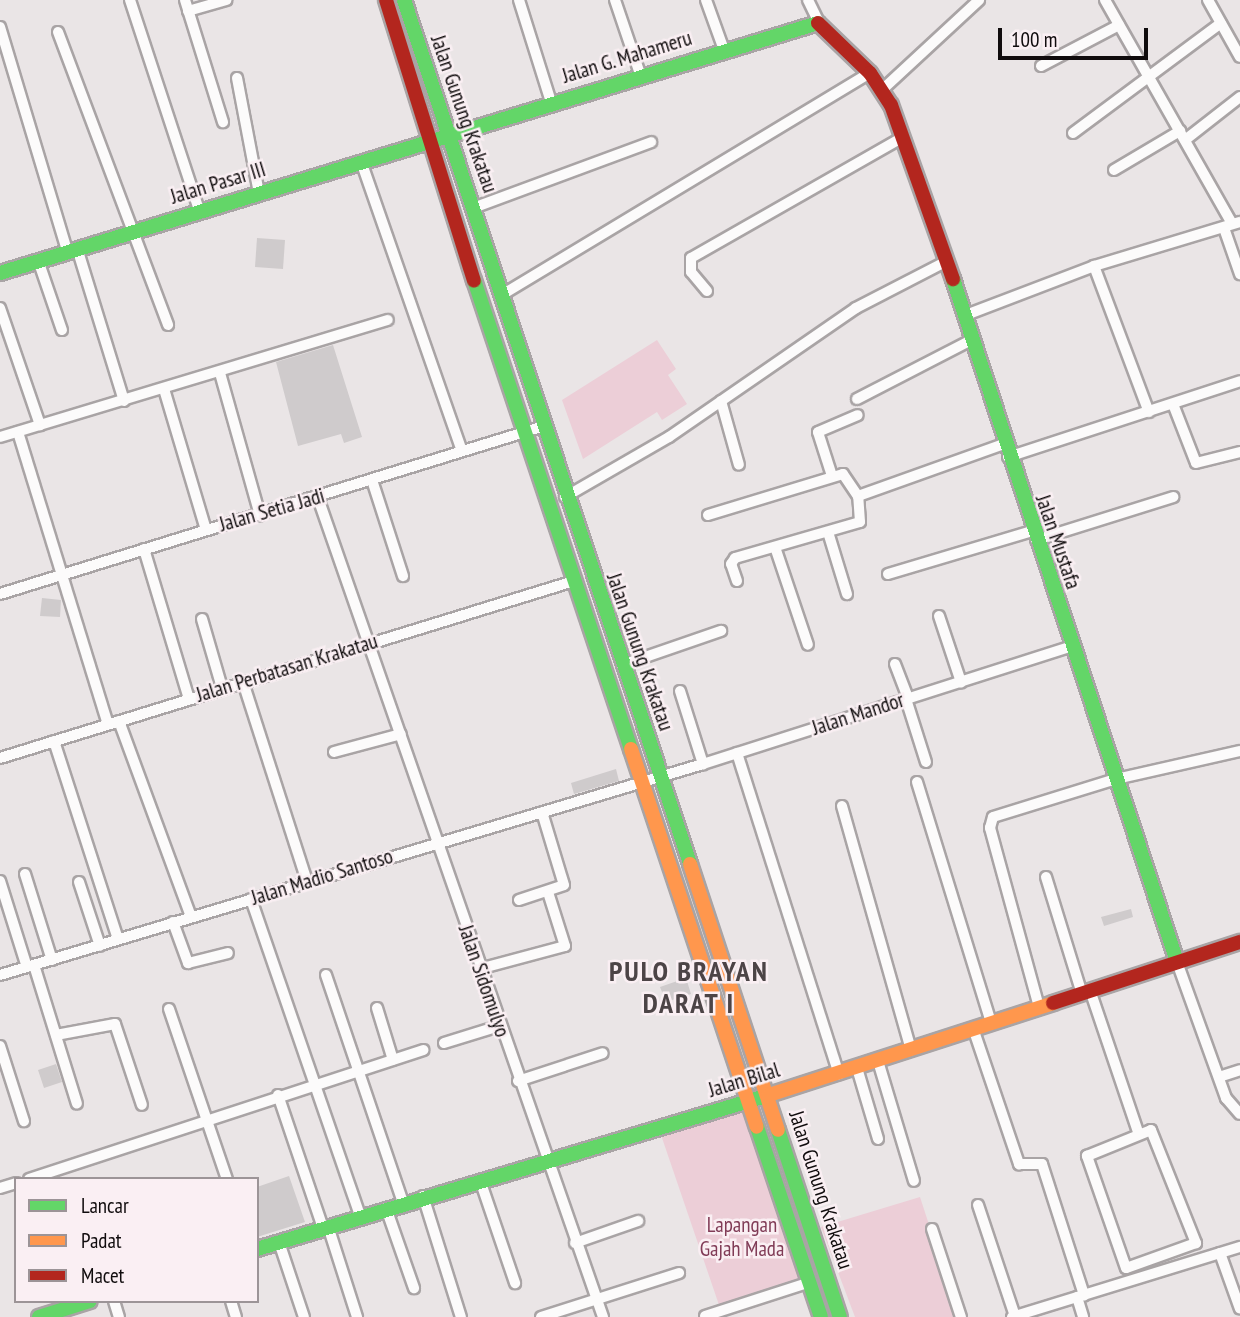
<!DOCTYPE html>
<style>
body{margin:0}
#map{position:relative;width:1240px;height:1317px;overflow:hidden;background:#eae5e6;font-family:"PT Sans Narrow",sans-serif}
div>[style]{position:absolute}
.green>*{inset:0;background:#ecced7}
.building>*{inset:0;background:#cfcbcc}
.roads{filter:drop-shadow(2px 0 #a9a4a5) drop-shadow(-2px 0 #a9a4a5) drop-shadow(0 2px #a9a4a5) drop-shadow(0 -2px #a9a4a5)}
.street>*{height:10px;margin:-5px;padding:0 5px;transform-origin:5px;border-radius:5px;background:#fcfbfb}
.fast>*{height:14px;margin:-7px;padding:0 7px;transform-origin:7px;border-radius:7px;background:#63d668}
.slow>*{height:14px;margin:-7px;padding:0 7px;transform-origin:7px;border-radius:7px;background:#ff974d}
.jam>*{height:14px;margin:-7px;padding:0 7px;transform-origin:7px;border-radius:7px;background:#b3261e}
span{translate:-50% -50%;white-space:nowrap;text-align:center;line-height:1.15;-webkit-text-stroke:5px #faeff3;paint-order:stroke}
.street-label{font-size:21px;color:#100c0d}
.park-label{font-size:21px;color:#813c57}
.district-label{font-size:28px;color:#4c4446;font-weight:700;letter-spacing:2px}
.legend{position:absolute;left:14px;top:1177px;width:245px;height:126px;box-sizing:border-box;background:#faeff3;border:2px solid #9c9497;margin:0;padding:9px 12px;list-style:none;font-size:21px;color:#100c0d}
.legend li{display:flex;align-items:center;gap:14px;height:35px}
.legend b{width:35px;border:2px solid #9c9497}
.scale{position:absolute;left:998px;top:28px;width:150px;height:32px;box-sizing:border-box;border:4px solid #100c0d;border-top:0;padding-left:9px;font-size:21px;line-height:24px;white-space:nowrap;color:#100c0d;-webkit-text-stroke:5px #faeff3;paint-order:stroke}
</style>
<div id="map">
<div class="green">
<div style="clip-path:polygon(657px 340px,676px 369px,668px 375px,687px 404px,662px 420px,657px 412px,583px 459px,562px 400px)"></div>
<div style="clip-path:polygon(729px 1111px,742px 1112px,748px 1121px,803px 1278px,719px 1305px,660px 1132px)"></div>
<div style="clip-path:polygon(920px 1197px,959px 1317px,855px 1317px,821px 1227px)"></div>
</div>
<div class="building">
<div style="clip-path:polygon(257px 238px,285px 240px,283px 269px,255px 267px)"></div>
<div style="clip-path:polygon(333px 345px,362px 437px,344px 443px,341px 434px,298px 446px,276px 362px)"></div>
<div style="clip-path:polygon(42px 598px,61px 600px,60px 617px,40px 616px)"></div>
<div style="clip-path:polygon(616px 769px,619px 781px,574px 794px,571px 783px)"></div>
<div style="clip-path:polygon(1131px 909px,1133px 917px,1104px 926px,1101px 917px)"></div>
<div style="clip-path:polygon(686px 978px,691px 994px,666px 1002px,660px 987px)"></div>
<div style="clip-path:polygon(56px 1064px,62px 1082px,44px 1088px,38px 1070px)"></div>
<div style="clip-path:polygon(289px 1176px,305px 1222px,257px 1237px,257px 1187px)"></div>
</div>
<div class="roads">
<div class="street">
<div style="left:130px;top:0;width:221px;rotate:71.8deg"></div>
<div style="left:185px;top:0;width:128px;rotate:72.7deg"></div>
<div style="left:519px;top:0;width:107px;rotate:72.6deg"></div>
<div style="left:615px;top:0;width:78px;rotate:71.3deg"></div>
<div style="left:706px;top:0;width:53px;rotate:70.2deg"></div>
<div style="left:808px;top:0;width:25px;rotate:64deg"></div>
<div style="left:1105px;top:0;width:257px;rotate:60.4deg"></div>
<div style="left:1208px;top:0;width:65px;rotate:60.7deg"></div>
<div style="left:188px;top:11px;width:40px;rotate:-16deg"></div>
<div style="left:0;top:27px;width:234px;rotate:73.3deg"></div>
<div style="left:58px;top:32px;width:313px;rotate:69.4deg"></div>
<div style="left:1041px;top:66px;width:88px;rotate:-27.7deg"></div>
<div style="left:237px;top:78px;width:117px;rotate:79.2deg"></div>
<div style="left:883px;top:89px;width:131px;rotate:-42.8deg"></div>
<div style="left:1073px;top:133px;width:184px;rotate:-36.6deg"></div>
<div style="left:1185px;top:140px;width:70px;rotate:-38deg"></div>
<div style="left:362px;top:164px;width:304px;rotate:70.8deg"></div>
<div style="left:1114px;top:170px;width:77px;rotate:-30.6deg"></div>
<div style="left:473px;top:208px;width:190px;rotate:-20.3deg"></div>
<div style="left:1224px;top:228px;width:49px;rotate:70.8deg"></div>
<div style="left:77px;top:248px;width:160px;rotate:72.9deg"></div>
<div style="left:38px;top:260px;width:74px;rotate:71.1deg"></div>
<div style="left:1094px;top:266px;width:156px;rotate:69.4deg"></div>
<div style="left:707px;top:291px;width:25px;rotate:-130deg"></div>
<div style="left:691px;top:272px;width:14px;rotate:-90deg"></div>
<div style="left:691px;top:258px;width:241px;rotate:-29.7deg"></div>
<div style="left:500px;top:296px;width:432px;rotate:-31.1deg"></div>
<div style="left:0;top:308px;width:124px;rotate:71.1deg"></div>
<div style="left:966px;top:315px;width:137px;rotate:-20.9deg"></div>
<div style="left:1094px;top:266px;width:152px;rotate:-16.8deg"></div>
<div style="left:220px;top:373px;width:148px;rotate:74.3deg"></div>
<div style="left:164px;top:389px;width:147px;rotate:73.4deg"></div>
<div style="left:857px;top:399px;width:131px;rotate:-27.3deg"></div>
<div style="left:721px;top:401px;width:66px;rotate:74.3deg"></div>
<div style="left:1173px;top:404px;width:63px;rotate:68.7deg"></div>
<div style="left:1196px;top:463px;width:45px;rotate:-14deg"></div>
<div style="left:18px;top:432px;width:306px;rotate:72.9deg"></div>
<div style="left:0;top:437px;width:405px;rotate:-16.8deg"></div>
<div style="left:1008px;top:457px;width:244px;rotate:-18.1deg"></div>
<div style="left:832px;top:476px;width:46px;rotate:-107.7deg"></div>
<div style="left:818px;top:432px;width:43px;rotate:-23deg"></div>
<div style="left:372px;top:480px;width:101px;rotate:72.1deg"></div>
<div style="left:565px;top:497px;width:120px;rotate:-30deg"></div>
<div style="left:669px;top:437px;width:227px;rotate:-34.6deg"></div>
<div style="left:856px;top:308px;width:102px;rotate:-27.3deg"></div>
<div style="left:318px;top:498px;width:867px;rotate:70.81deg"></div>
<div style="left:708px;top:515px;width:141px;rotate:-16.9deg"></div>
<div style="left:843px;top:474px;width:27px;rotate:56deg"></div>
<div style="left:858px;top:496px;width:155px;rotate:-19.6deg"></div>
<div style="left:828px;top:532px;width:65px;rotate:73deg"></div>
<div style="left:1036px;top:540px;width:144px;rotate:-17.4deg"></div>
<div style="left:775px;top:547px;width:103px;rotate:71.4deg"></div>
<div style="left:144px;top:549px;width:157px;rotate:73.3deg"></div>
<div style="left:888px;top:574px;width:150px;rotate:-16.6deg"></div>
<div style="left:737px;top:581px;width:18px;rotate:-109deg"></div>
<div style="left:731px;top:564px;width:7px;rotate:-56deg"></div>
<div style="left:735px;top:558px;width:130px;rotate:-16.1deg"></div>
<div style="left:860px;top:522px;width:26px;rotate:-94deg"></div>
<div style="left:0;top:594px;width:569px;rotate:-17.16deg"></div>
<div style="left:939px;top:616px;width:70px;rotate:71.6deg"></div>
<div style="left:202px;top:619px;width:72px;rotate:73.8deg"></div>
<div style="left:895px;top:664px;width:36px;rotate:69deg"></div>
<div style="left:622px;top:665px;width:105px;rotate:-19deg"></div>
<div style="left:243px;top:682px;width:209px;rotate:72.2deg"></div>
<div style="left:680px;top:691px;width:77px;rotate:72.5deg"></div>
<div style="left:906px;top:699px;width:66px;rotate:72.4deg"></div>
<div style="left:119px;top:721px;width:209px;rotate:69.8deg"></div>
<div style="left:54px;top:741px;width:208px;rotate:72.1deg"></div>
<div style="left:334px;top:752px;width:69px;rotate:-15deg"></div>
<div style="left:737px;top:753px;width:337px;rotate:72.4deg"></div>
<div style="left:0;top:758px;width:601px;rotate:-17.14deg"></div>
<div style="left:917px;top:782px;width:251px;rotate:72.9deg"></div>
<div style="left:842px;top:806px;width:254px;rotate:74.2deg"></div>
<div style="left:25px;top:874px;width:90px;rotate:72.6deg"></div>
<div style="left:1046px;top:877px;width:122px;rotate:72.9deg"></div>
<div style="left:0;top:881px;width:90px;rotate:72.6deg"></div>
<div style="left:79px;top:882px;width:67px;rotate:71.8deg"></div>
<div style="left:251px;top:899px;width:335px;rotate:71deg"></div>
<div style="left:519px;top:900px;width:47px;rotate:-18.4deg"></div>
<div style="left:564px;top:885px;width:76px;rotate:-106.8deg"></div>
<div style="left:173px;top:922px;width:44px;rotate:69.9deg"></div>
<div style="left:188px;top:963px;width:41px;rotate:-14deg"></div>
<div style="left:1177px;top:962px;width:145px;rotate:70.2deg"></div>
<div style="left:1226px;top:1098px;width:21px;rotate:49deg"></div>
<div style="left:34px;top:965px;width:145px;rotate:72.8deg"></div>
<div style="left:479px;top:969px;width:89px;rotate:-15deg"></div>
<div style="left:565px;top:946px;width:57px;rotate:-107.5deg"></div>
<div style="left:0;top:975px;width:734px;rotate:-16.71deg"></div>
<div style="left:703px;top:764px;width:387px;rotate:-17.7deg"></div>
<div style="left:326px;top:975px;width:241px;rotate:71.3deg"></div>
<div style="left:1090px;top:990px;width:150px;rotate:71.3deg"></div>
<div style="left:1039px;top:1007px;width:186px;rotate:-105.3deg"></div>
<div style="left:990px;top:828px;width:11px;rotate:-75deg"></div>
<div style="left:993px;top:817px;width:129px;rotate:-17.2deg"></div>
<div style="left:1116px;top:779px;width:127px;rotate:-12.7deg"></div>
<div style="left:377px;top:1008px;width:54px;rotate:72.9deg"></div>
<div style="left:169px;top:1009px;width:180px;rotate:71.2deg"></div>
<div style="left:973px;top:1028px;width:144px;rotate:71.3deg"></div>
<div style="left:1019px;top:1164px;width:23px"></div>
<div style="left:1042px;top:1164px;width:138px;rotate:72.2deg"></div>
<div style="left:56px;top:1035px;width:60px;rotate:-10.6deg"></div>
<div style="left:115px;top:1024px;width:85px;rotate:71.6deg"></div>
<div style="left:444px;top:1043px;width:58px;rotate:-17.2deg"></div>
<div style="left:0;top:1046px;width:79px;rotate:72.3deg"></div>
<div style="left:878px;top:1061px;width:125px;rotate:73.3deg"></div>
<div style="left:857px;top:1068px;width:74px;rotate:73.5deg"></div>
<div style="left:1219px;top:1077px;width:22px;rotate:-18deg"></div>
<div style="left:518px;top:1081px;width:89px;rotate:-18.2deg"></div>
<div style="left:278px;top:1095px;width:140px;rotate:71.3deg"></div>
<div style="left:1151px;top:1130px;width:122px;rotate:68.3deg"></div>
<div style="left:1196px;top:1243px;width:74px;rotate:160.3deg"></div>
<div style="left:1126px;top:1268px;width:119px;rotate:-109.2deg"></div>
<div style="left:1087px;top:1156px;width:69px;rotate:-22.1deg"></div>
<div style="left:29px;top:1179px;width:415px;rotate:-18.1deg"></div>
<div style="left:480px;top:1180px;width:109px;rotate:71.2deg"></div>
<div style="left:0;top:1188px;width:17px;rotate:-17deg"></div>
<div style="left:423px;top:1196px;width:127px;rotate:72.6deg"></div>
<div style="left:978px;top:1205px;width:117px;rotate:71.6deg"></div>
<div style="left:386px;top:1208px;width:85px;rotate:70.7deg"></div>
<div style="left:328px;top:1226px;width:96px;rotate:72.3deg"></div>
<div style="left:932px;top:1229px;width:93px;rotate:71.8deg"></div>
<div style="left:279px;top:1242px;width:79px;rotate:71.6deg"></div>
<div style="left:575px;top:1243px;width:67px;rotate:-19.2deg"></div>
<div style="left:1220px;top:1253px;width:59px;rotate:70.3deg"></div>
<div style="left:1077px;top:1297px;width:21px;rotate:73deg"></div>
<div style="left:114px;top:1301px;width:17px;rotate:73deg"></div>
<div style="left:231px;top:1301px;width:17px;rotate:73deg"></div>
<div style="left:705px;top:1316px;width:110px;rotate:-17.9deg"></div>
<div style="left:541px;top:1317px;width:145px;rotate:-17.7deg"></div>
<div style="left:1012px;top:1317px;width:239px;rotate:-17.1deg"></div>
</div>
<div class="fast">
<div style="left:404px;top:0;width:910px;rotate:71.68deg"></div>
<div style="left:0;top:273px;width:855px;rotate:-16.99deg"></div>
<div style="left:953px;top:279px;width:719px;rotate:71.84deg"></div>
<div style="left:474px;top:280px;width:495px;rotate:71.5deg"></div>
<div style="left:757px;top:1127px;width:200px;rotate:71.4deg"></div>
<div style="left:778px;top:1130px;width:197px;rotate:71.7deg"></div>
<div style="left:257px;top:1249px;width:535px;rotate:-16.74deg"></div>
<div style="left:39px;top:1317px;width:53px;rotate:-17.4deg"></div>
</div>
<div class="slow">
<div style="left:631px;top:749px;width:398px;rotate:71.6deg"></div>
<div style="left:690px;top:864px;width:280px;rotate:71.7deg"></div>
<div style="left:769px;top:1095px;width:299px;rotate:-17.9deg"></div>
</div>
<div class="jam">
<div style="left:386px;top:0;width:294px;rotate:72.6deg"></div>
<div style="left:818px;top:23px;width:72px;rotate:43.9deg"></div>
<div style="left:870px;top:73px;width:38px;rotate:57deg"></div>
<div style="left:891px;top:105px;width:185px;rotate:70.4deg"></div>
<div style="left:1053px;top:1003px;width:197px;rotate:-18.1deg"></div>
</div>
</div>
<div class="street-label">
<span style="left:627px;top:57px;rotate:-17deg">Jalan G. Mahameru</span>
<span style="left:464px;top:114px;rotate:71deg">Jalan Gunung Krakatau</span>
<span style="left:218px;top:183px;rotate:-17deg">Jalan Pasar III</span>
<span style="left:272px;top:510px;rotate:-16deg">Jalan Setia Jadi</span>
<span style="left:1058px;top:542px;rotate:71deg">Jalan Mustafa</span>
<span style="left:640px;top:652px;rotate:71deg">Jalan Gunung Krakatau</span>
<span style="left:287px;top:668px;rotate:-17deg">Jalan Perbatasan Krakatau</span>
<span style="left:858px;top:714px;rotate:-18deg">Jalan Mandor</span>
<span style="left:322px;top:877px;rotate:-17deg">Jalan Madio Santoso</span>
<span style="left:484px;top:981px;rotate:71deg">Jalan Sidomulyo</span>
<span style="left:744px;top:1080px;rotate:-17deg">Jalan Bilal</span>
<span style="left:821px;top:1190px;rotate:72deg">Jalan Gunung Krakatau</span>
</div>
<div class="park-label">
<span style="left:742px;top:1237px">Lapangan<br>Gajah Mada</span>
</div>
<div class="district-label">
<span style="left:689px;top:987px">PULO BRAYAN<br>DARAT I</span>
</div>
<ul class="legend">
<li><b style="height:9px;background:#63d668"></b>Lancar</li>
<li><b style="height:9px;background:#ff974d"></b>Padat</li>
<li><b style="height:9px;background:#b3261e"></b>Macet</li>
</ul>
<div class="scale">100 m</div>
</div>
